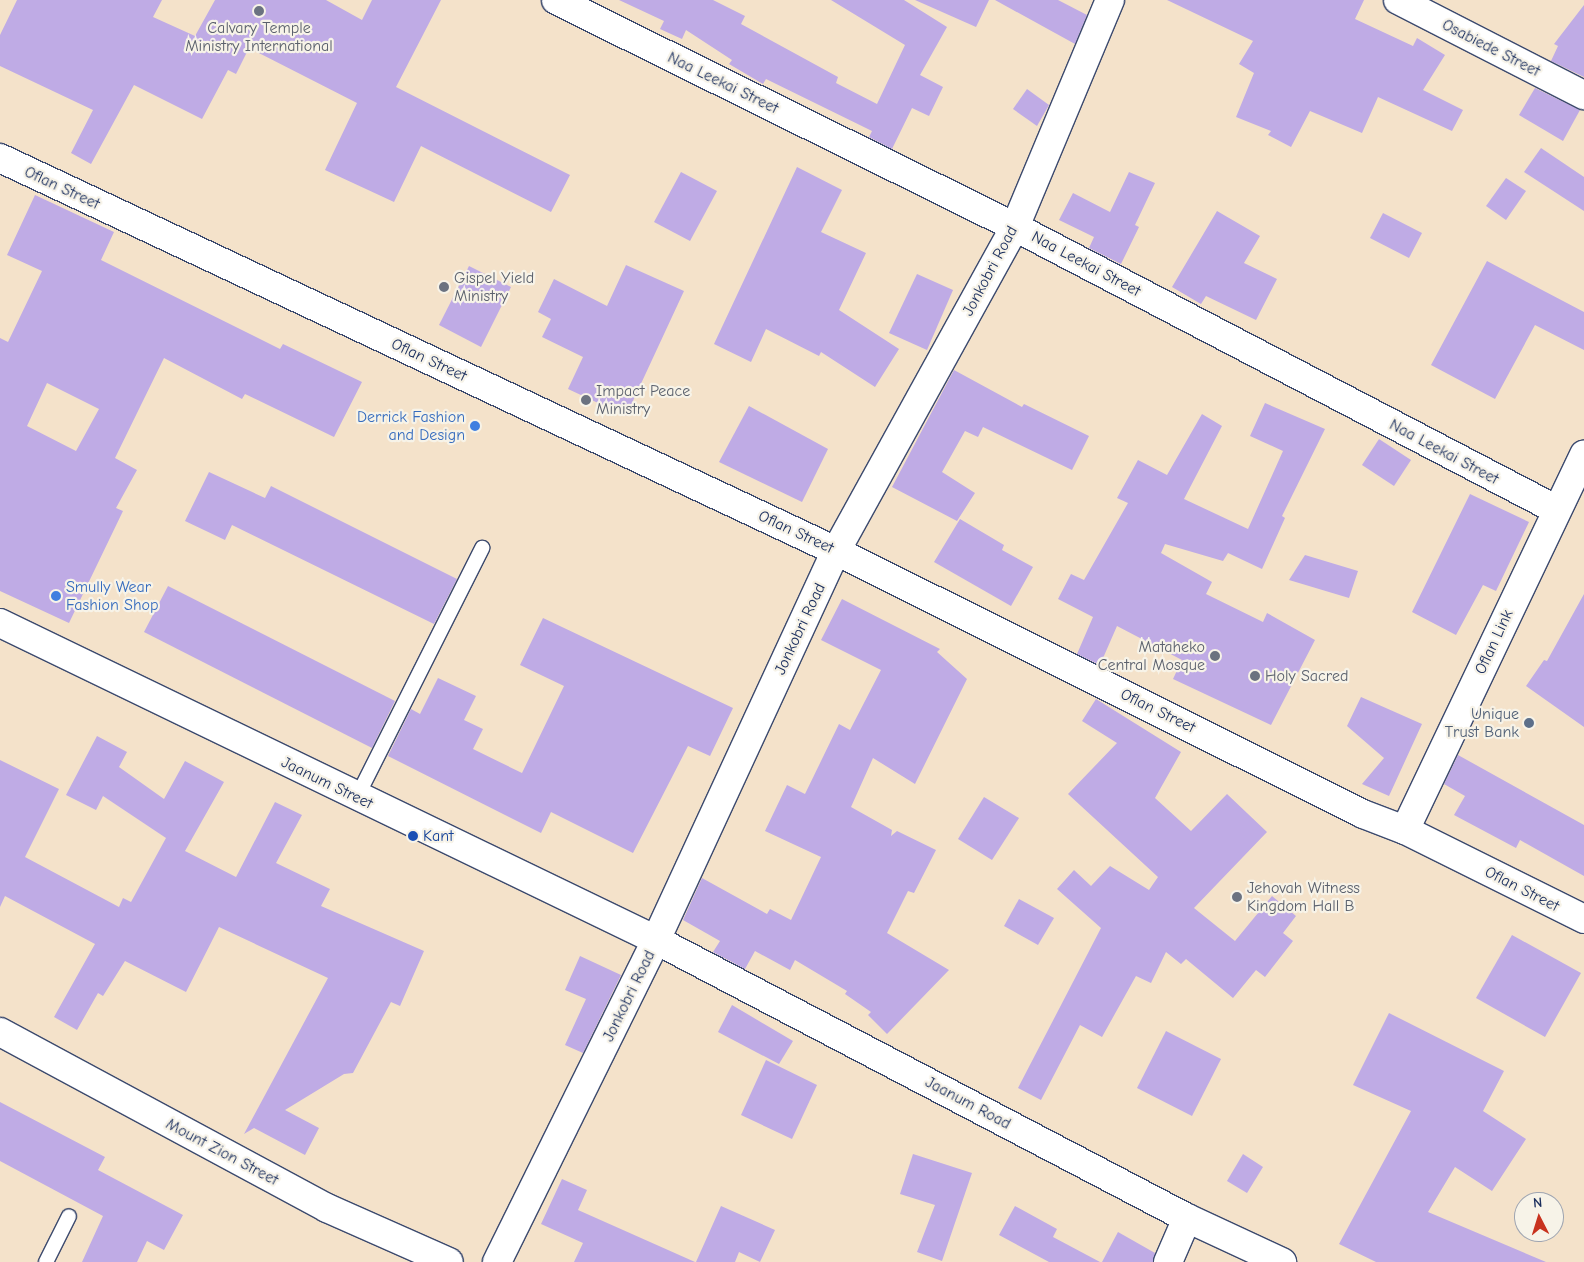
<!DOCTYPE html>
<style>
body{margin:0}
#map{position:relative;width:1584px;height:1262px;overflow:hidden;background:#f4e2ca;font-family:"Comic Neue",sans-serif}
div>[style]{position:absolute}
.building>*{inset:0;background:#bfabe5}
.roads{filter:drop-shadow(1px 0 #3c4a6e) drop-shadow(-1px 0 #3c4a6e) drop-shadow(0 1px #3c4a6e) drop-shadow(0 -1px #3c4a6e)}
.lane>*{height:14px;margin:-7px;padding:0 7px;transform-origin:7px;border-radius:7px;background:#fff}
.street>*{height:28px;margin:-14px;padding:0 14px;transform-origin:14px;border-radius:14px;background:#fff}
.dots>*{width:14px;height:14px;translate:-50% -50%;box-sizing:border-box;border:2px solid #f7f3e8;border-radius:50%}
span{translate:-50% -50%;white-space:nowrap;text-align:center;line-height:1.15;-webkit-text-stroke:4.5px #f7f3e8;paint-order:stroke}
.worship-label{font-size:16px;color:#5b616d}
.left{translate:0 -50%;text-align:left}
.right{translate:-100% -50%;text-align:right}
.street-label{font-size:16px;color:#1b2f5e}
.shop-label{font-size:16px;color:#366cbe}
.service-label{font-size:16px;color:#4e5e75}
.transit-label{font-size:16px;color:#164399}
.north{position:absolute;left:1514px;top:1192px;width:50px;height:50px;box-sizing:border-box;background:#f7f3e8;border:1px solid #9fa5b1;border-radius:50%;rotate:355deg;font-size:14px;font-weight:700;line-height:20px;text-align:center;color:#1b2f5e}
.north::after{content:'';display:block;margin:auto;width:18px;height:22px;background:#c8321e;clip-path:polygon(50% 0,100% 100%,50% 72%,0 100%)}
</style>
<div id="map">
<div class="building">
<div style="clip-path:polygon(17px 0,162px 0,153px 17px,195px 36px,215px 0,326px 0,362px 20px,372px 0,441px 0,396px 87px,570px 175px,551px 212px,421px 146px,394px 202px,325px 170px,357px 103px,249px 48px,236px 74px,228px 70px,202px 119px,134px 85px,91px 164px,71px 153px,93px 110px,0 66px,0 35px)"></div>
<div style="clip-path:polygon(619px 0,713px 0,745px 16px,741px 24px,838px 77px,836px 83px,877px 104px,905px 45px,831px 0,904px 0,947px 27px,920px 75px,943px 87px,929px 116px,912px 108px,892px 149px,869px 137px,872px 131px,766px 79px,763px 84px,729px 64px,732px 60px,686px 30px,682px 39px,660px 29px,664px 21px)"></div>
<div style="clip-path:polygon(915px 0,989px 0,976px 27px)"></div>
<div style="clip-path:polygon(995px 0,1058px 0,1087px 15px,1075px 44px)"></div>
<div style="clip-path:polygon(1167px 0,1364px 0,1355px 19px,1413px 46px,1417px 38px,1445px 55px,1423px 90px,1463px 110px,1452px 131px,1378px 97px,1362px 133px,1310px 111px,1291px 147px,1268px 135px,1271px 131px,1236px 117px,1254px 73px,1239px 64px,1253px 41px)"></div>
<div style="clip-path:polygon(1584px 5px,1584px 77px,1551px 61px,1558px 46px,1554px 44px)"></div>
<div style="clip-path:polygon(1535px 88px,1580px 110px,1563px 141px,1519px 115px)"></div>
<div style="clip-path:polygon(1027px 89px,1049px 105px,1037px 126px,1013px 109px)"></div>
<div style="clip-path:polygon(1541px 148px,1584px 177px,1584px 211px,1524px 172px)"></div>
<div style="clip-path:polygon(797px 167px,842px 190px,821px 232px,866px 253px,839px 310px,899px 349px,875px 387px,821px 352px,819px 356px,766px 329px,751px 362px,714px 344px)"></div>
<div style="clip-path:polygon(681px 172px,717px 191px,690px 241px,654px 222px)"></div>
<div style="clip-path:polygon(1129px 172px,1155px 183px,1135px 225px,1139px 227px,1121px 264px,1089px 248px,1094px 237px,1059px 220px,1073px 193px,1110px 212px)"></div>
<div style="clip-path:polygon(1506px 178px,1526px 191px,1506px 220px,1486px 206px)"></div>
<div style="clip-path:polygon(evenodd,35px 195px,114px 232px,101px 260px,280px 349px,283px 344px,362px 382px,334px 437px,245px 394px,242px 399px,164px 358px,115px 458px,137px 470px,116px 508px,123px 511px,69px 623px,0 591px,0 338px,8px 342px,42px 271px,7px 255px,35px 195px,47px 383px,99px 409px,76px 451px,27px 426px,47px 383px)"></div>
<div style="clip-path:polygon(1217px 211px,1260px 236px,1244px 263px,1277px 279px,1256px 320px,1206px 296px,1201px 304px,1172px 287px)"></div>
<div style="clip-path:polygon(1383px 213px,1422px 233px,1409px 258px,1370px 238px)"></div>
<div style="clip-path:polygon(1487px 261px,1584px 312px,1584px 350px,1535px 325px,1495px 399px,1431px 365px)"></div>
<div style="clip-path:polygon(626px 265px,684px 291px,626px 416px,568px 389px,583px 357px,542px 337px,551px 319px,538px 312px,554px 279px,607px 306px)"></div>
<div style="clip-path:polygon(469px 266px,511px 287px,481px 347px,439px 325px)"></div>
<div style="clip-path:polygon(917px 274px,953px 290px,927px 350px,889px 333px)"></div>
<div style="clip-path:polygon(954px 370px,1022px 407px,1024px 404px,1089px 436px,1072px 470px,983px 427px,978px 437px,965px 431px,942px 472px,975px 493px,957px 521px,892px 487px)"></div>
<div style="clip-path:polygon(1265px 403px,1325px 429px,1282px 516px,1285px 518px,1262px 569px,1228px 553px,1223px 561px,1165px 544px,1161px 553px,1212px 582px,1206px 594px,1263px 622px,1267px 613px,1315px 640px,1271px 725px,1173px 679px,1182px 660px,1117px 626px,1100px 665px,1077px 654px,1093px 617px,1058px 599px,1071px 574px,1084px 580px,1128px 503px,1117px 498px,1138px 460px,1167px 475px,1202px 414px,1222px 426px,1184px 499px,1248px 529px,1283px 451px,1250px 436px)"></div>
<div style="clip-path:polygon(749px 406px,828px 449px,802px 502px,719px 462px)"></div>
<div style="clip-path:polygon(1379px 439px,1411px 460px,1394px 486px,1362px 465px)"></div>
<div style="clip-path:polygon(209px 472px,265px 498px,271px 486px,457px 579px,434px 624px,232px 525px,225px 540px,185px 521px)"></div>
<div style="clip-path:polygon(1470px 494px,1529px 522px,1496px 591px,1483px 585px,1456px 635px,1412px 612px)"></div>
<div style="clip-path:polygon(960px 519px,1004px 545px,1002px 550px,1033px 567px,1011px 606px,934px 562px)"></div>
<div style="clip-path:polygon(1305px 555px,1358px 571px,1349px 598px,1289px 580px)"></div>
<div style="clip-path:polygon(168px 586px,395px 701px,372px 748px,144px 632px)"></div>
<div style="clip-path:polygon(1584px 594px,1584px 727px,1526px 686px,1544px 660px,1547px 661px)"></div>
<div style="clip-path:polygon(842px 599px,940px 649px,937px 652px,967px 679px,915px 784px,873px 758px,851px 807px,892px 830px,891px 836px,897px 831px,936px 850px,914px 893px,908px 891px,887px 933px,949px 970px,887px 1034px,868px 1015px,871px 1012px,845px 994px,847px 991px,795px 960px,790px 970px,755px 951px,745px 969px,713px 952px,720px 941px,683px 920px,702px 878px,767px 914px,770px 909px,791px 920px,821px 857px,765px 831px,787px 785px,805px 794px,839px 724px,850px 730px,881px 670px,821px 640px)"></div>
<div style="clip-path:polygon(543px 618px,733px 708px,710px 756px,688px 746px,633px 853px,551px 812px,541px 833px,388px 756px,411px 709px,420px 714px,438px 678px,476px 696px,464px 720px,483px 729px,473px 749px,522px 773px,564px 686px,520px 665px)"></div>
<div style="clip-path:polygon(1361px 697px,1422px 724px,1389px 796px,1362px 784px,1384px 758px,1347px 726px)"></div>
<div style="clip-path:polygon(1096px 699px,1181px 752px,1155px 798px,1191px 831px,1227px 794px,1267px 832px,1194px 908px,1235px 941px,1272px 896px,1296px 916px,1283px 933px,1293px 941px,1265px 977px,1256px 970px,1233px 998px,1186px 959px,1181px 964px,1166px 952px,1151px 983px,1136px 976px,1102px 1037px,1080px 1025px,1041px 1100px,1018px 1088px,1101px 928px,1057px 889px,1074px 870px,1091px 886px,1110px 866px,1149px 890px,1158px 877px,1068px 794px,1117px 743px,1082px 721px)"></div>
<div style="clip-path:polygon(97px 736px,127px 752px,119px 767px,164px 799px,185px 761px,224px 782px,185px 851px,236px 877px,275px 802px,302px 815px,276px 863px,330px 889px,321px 906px,424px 951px,400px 1006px,391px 1002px,353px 1073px,344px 1074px,285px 1110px,319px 1128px,305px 1155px,254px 1128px,244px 1134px,328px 978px,219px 927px,186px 992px,125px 961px,103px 996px,98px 993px,77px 1030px,54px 1017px,95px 944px,5px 896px,0 907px,0 760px,59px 789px,25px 857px,119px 907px,123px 898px,131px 902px,166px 838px,103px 796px,96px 810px,66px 795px)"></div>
<div style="clip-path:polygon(1458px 755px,1584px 825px,1584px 876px,1520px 840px,1516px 848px,1454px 815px,1465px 796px,1444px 784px)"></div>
<div style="clip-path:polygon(984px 797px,1019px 818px,992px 860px,958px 839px)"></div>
<div style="clip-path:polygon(1019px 899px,1054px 918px,1038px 945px,1004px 926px)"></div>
<div style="clip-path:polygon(1512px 935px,1581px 973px,1545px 1037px,1476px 998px)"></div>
<div style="clip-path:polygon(580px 956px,621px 975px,583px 1053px,565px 1045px,586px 999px,565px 990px)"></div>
<div style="clip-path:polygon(732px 1005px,793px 1041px,779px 1064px,718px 1032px)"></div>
<div style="clip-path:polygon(1389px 1013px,1504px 1071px,1483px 1111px,1526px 1139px,1492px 1191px,1455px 1167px,1428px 1212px,1546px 1262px,1376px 1262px,1339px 1244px,1411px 1111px,1353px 1085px)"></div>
<div style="clip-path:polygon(1166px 1031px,1221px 1059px,1192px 1116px,1137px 1088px)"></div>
<div style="clip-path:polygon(766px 1060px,817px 1085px,792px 1139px,741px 1115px)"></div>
<div style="clip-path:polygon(0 1102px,105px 1157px,98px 1170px,183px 1215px,164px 1250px,147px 1241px,137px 1262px,82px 1262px,103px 1216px,0 1161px)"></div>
<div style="clip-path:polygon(913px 1154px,972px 1173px,942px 1261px,917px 1252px,935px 1205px,900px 1194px)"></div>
<div style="clip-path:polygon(1243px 1154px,1263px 1167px,1247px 1193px,1227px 1181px)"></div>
<div style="clip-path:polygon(562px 1179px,587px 1190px,578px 1210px,695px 1262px,574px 1262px,583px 1243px,541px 1224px)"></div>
<div style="clip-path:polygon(721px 1206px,775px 1230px,760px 1262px,739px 1252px,735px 1262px,696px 1262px)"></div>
<div style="clip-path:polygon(1015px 1206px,1057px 1229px,1053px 1237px,1100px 1262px,1049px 1262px,999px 1235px)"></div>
<div style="clip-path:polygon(1118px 1232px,1155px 1253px,1153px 1262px,1102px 1262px)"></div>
</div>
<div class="roads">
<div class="lane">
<div style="left:357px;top:797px;width:279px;rotate:-63.3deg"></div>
<div style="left:46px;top:1262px;width:51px;rotate:-63.4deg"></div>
</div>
<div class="street">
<div style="left:556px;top:0;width:512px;rotate:26.31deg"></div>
<div style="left:1015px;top:227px;width:611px;rotate:27.57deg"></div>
<div style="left:1398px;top:0;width:209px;rotate:27.1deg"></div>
<div style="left:0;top:158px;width:924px;rotate:25.18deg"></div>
<div style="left:836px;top:551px;width:589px;rotate:26.52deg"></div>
<div style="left:1363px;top:814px;width:45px;rotate:20.9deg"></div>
<div style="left:1405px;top:830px;width:200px;rotate:26.4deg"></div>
<div style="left:0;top:623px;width:729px;rotate:25.79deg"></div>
<div style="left:656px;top:940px;width:599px;rotate:27.63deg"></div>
<div style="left:1187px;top:1218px;width:105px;rotate:24.9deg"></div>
<div style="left:1405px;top:830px;width:416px;rotate:-64.5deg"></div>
<div style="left:0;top:1032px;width:371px;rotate:28.3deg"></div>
<div style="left:327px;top:1208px;width:133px;rotate:23.9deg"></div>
<div style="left:497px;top:1262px;width:359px;rotate:-63.7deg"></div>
<div style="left:656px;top:940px;width:429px;rotate:-65.2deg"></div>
<div style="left:836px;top:551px;width:370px;rotate:-61.1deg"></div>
<div style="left:1015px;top:227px;width:246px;rotate:-67.3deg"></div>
<div style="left:1168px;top:1262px;width:48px;rotate:-66.6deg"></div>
</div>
</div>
<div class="dots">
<div style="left:259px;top:11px;background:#6b7280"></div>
<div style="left:444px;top:287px;background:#6b7280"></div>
<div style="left:586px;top:400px;background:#6b7280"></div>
<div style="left:475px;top:426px;background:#3f7fe0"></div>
<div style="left:56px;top:596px;background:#3f7fe0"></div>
<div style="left:1215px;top:656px;background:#6b7280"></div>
<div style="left:1255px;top:676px;background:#6b7280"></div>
<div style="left:1529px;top:723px;background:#5c6f8a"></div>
<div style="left:413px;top:836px;background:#1a4fb4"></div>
<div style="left:1237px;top:897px;background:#6b7280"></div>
</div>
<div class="worship-label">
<span style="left:259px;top:37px">Calvary Temple<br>Ministry International</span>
<span class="left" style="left:454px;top:287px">Gispel Yield<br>Ministry</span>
<span class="left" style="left:596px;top:400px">Impact Peace<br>Ministry</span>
<span class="right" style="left:1205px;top:656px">Mataheko<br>Central Mosque</span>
<span class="left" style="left:1265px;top:676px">Holy Sacred</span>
<span class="left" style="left:1247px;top:897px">Jehovah Witness<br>Kingdom Hall B</span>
</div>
<div class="street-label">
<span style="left:1491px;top:48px;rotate:27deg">Osabiede Street</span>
<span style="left:723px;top:83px;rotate:26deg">Naa Leekai Street</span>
<span style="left:62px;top:188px;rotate:25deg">Oflan Street</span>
<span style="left:1086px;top:264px;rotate:28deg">Naa Leekai Street</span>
<span style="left:990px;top:271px;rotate:-62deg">Jonkobri Road</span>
<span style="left:429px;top:360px;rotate:25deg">Oflan Street</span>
<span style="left:1444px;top:452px;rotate:28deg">Naa Leekai Street</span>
<span style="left:796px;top:532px;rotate:25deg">Oflan Street</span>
<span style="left:800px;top:629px;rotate:-65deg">Jonkobri Road</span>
<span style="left:1494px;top:642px;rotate:-65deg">Oflan Link</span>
<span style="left:1158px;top:711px;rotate:26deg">Oflan Street</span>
<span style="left:327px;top:783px;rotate:26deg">Jaanum Street</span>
<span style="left:1522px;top:889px;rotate:27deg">Oflan Street</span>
<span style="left:629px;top:996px;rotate:-64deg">Jonkobri Road</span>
<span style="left:968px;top:1103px;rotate:28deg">Jaanum Road</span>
<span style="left:222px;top:1152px;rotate:28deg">Mount Zion Street</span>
</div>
<div class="shop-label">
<span class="right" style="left:465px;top:426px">Derrick Fashion<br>and Design</span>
<span class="left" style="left:66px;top:596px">Smully Wear<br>Fashion Shop</span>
</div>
<div class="service-label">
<span class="right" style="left:1519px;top:723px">Unique<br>Trust Bank</span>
</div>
<div class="transit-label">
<span class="left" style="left:423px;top:836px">Kant</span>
</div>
<div class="north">N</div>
</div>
